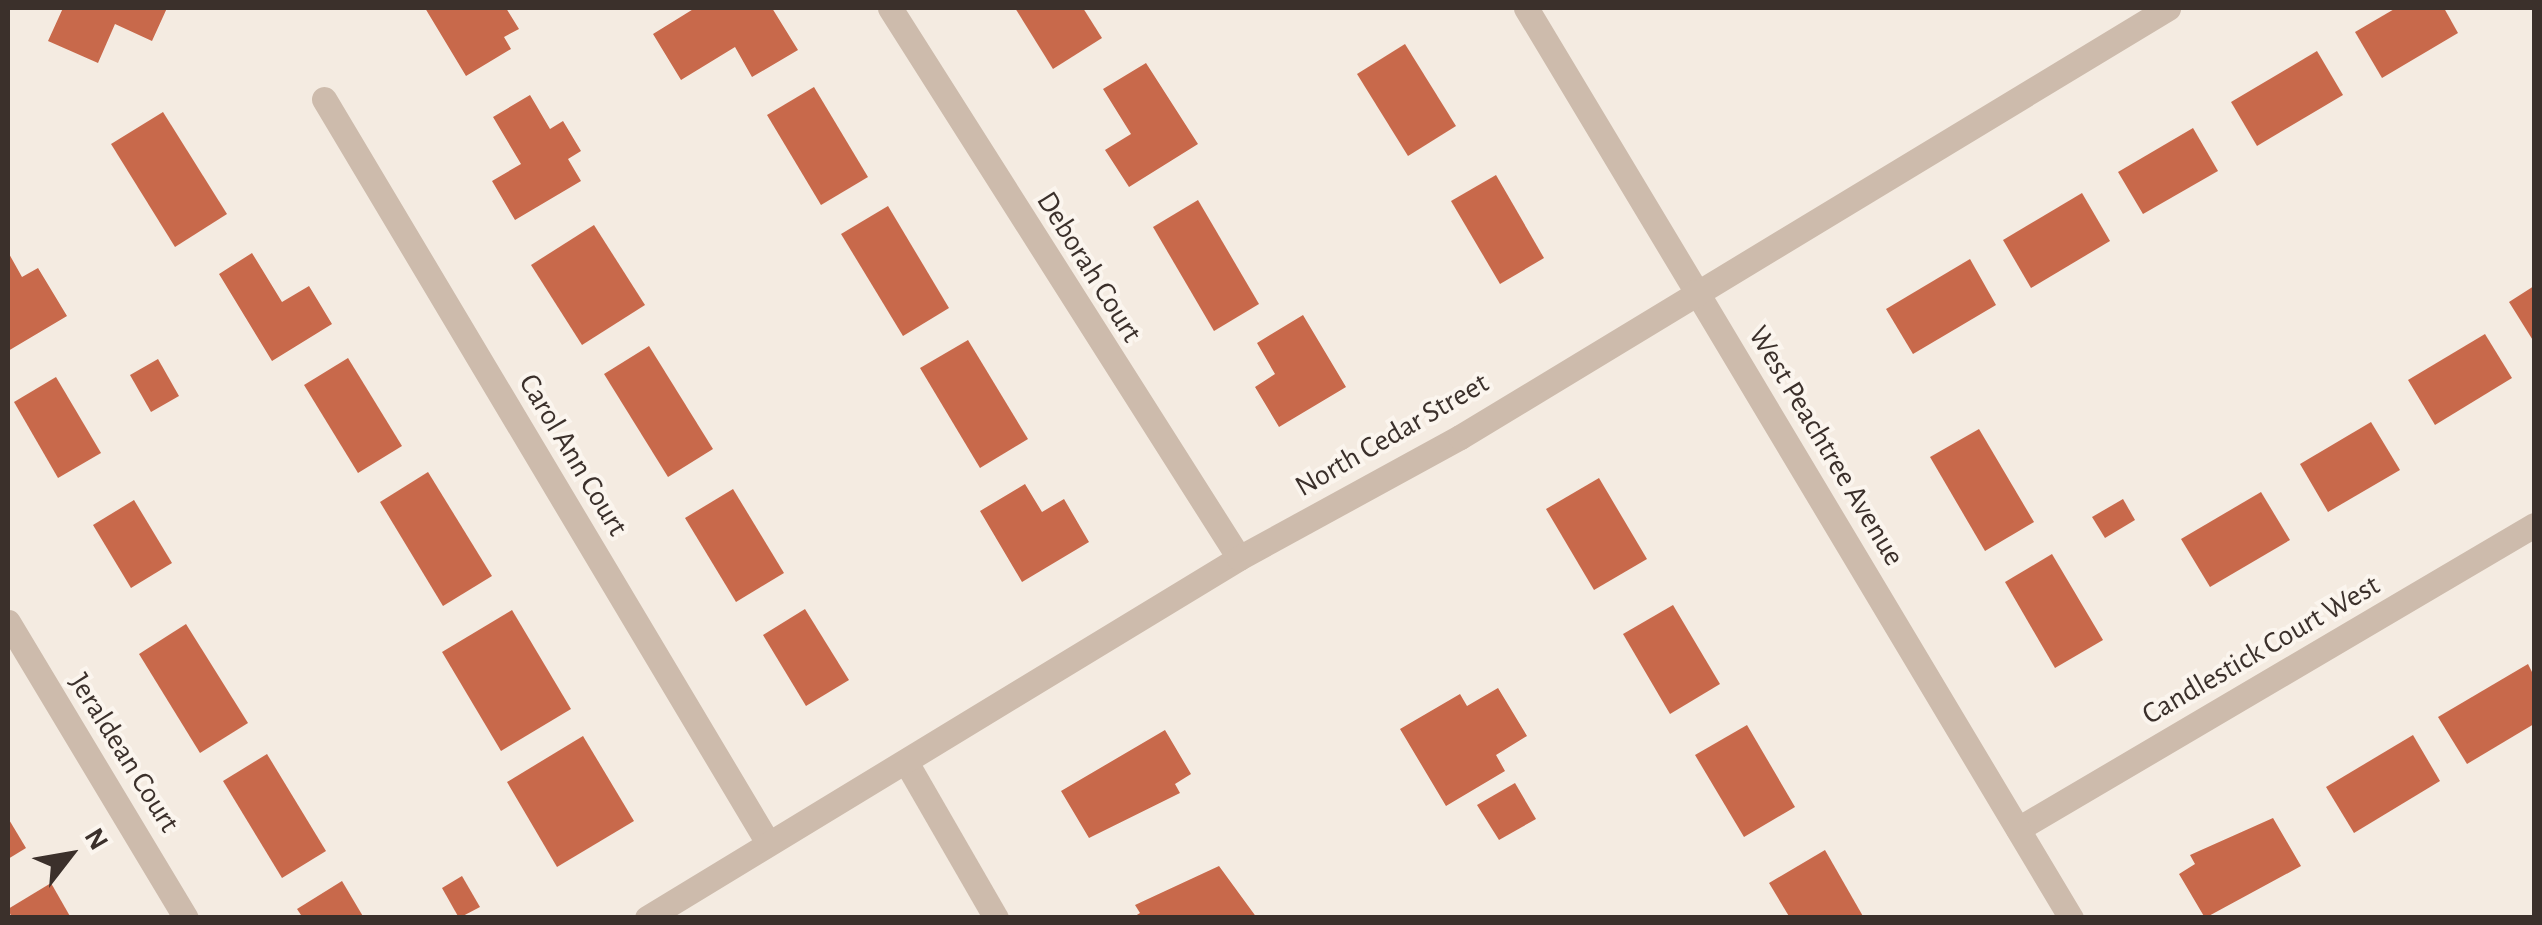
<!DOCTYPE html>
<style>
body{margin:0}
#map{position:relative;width:2542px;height:925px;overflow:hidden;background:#f4ebe1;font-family:"Alegreya Sans",sans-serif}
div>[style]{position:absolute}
.building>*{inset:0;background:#c8694b}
.minor>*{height:25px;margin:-12.5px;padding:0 12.5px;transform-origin:12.5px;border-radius:12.5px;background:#cdbbac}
.tertiary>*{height:25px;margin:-12.5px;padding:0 12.5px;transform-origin:12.5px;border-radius:12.5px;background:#cdbbac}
span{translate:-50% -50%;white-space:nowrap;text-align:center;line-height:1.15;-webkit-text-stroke:8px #fbf5ee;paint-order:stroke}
.street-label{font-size:30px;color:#3b302b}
.frame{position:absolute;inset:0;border:10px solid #3b302b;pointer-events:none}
.north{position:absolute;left:20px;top:805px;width:100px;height:100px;-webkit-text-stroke:8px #fbf5ee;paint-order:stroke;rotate:59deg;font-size:28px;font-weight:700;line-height:40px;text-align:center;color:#3b302b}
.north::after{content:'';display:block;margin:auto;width:35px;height:45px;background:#3b302b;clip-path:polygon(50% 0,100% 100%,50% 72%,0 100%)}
</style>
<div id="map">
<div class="building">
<div style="clip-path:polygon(63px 8px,167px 8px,152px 41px,115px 24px,98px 63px,48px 41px)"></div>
<div style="clip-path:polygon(425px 8px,506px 8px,519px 29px,504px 37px,511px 49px,466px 76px)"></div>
<div style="clip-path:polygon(695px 8px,772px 8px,798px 50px,752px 77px,735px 47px,681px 80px,653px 34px)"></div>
<div style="clip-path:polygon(1015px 8px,1083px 8px,1102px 38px,1053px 69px)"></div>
<div style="clip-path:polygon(2396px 8px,2444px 8px,2458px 33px,2382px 78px,2355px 32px)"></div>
<div style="clip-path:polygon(1405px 44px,1456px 126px,1408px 156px,1357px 74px)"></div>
<div style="clip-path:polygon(2317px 51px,2343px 95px,2257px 146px,2231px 102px)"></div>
<div style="clip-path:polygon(1146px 63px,1198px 144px,1129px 187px,1105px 150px,1131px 134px,1103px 89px)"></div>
<div style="clip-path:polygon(814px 87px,868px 177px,821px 205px,767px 115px)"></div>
<div style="clip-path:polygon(530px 95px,550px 129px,563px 121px,581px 151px,568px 159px,581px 181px,515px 220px,492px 181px,521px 164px,493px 117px)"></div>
<div style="clip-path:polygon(163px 112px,227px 214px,175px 247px,111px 144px)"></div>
<div style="clip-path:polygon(2193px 128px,2218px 171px,2143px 214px,2118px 172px)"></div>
<div style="clip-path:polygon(1496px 175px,1544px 258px,1500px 284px,1451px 201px)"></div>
<div style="clip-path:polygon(2082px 193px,2110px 241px,2031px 288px,2003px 240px)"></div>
<div style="clip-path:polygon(1198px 200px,1259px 304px,1214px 331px,1153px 227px)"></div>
<div style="clip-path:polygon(888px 206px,949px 308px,903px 336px,841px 234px)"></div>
<div style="clip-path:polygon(594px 225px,645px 305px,582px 345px,531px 265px)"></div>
<div style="clip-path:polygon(8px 252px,22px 277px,38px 268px,67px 316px,8px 351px)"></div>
<div style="clip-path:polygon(252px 253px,282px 302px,309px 286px,332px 324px,272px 361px,219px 274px)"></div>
<div style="clip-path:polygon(1970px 259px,1996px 305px,1913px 354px,1886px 309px)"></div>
<div style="clip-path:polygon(2534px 286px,2534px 342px,2509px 302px)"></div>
<div style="clip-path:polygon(1303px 315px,1346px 387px,1279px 427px,1255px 387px,1275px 374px,1257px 343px)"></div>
<div style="clip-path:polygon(2485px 334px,2512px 378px,2435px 425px,2408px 380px)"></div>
<div style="clip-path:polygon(968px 340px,1028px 439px,980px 468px,920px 368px)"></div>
<div style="clip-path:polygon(649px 346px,713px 449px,668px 477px,604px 374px)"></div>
<div style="clip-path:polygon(348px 358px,402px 446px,358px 473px,304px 385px)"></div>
<div style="clip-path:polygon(158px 359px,179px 396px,151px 412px,130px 375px)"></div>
<div style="clip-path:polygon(56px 377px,101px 453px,58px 478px,14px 402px)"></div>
<div style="clip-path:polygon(2371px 422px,2400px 470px,2328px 512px,2300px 464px)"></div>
<div style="clip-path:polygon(1979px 429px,2034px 522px,1985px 551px,1930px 457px)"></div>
<div style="clip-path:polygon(428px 472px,492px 576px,443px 606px,380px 502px)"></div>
<div style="clip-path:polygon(1599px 478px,1647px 559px,1594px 590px,1546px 509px)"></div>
<div style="clip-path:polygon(1025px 484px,1042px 512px,1064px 499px,1089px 542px,1022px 582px,980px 511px)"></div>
<div style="clip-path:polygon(733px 489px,784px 573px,736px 602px,685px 518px)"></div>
<div style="clip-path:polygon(2261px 492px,2290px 540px,2210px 587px,2181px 539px)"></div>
<div style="clip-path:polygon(2123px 499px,2135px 520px,2105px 538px,2092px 517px)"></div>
<div style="clip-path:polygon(134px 500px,172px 563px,131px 588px,93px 525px)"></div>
<div style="clip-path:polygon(2052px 554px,2103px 640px,2055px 668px,2005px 582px)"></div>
<div style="clip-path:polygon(1673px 605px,1720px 684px,1670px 714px,1623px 634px)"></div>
<div style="clip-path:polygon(805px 609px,849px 680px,806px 706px,763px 635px)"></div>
<div style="clip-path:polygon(512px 610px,571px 709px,501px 751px,442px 652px)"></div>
<div style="clip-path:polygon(186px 624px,248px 723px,200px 753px,139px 654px)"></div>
<div style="clip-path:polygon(2528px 664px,2534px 676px,2534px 724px,2467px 764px,2438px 717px)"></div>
<div style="clip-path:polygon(1498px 688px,1527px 736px,1496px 755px,1505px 771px,1446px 806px,1400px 729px,1460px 694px,1467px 706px)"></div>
<div style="clip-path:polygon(1747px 725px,1795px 807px,1744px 837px,1695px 755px)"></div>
<div style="clip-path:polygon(1165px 730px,1191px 774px,1175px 784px,1180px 793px,1089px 838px,1061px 791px)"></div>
<div style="clip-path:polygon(2413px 735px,2440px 781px,2354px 833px,2326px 787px)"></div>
<div style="clip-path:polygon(583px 736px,634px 821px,557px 867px,507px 782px)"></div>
<div style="clip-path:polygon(267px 754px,326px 851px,282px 878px,223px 781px)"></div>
<div style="clip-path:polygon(1515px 783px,1536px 819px,1499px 840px,1477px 805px)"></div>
<div style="clip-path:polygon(8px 818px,26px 848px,8px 859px)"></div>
<div style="clip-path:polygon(2273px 818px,2301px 866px,2205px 918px,2179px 874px,2195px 864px,2190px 855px)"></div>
<div style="clip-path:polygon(1825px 850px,1864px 918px,1790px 918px,1769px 883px)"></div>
<div style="clip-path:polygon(1219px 866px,1257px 918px,1132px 918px,1140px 913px,1135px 905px)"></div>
<div style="clip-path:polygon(462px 876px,480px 907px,459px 918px,442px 888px)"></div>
<div style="clip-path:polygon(342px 881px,364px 918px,303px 918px,297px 909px)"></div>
<div style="clip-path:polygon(51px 883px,71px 918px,12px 918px,8px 909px)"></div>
</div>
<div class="minor">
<div style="left:890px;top:8px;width:651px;rotate:57.6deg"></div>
<div style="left:1526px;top:8px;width:330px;rotate:59deg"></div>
<div style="left:324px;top:99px;width:866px;rotate:59.17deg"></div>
<div style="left:8px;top:622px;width:345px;rotate:59deg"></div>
<div style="left:906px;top:762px;width:180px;rotate:60deg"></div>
<div style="left:2018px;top:829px;width:599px;rotate:-30.5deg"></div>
</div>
<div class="tertiary">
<div style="left:1696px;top:291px;width:731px;rotate:59.12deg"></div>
<div style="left:647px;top:918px;width:693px;rotate:-31.3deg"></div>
<div style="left:1239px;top:558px;width:252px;rotate:-28.7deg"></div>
<div style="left:1460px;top:437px;width:828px;rotate:-31.21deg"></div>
</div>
<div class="street-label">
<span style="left:1089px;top:267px;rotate:58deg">Deborah Court</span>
<span style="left:1392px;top:435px;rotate:-30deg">North Cedar Street</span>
<span style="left:1826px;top:446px;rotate:59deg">West Peachtree Avenue</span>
<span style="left:573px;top:455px;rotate:59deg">Carol Ann Court</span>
<span style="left:2261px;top:650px;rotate:-30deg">Candlestick Court West</span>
<span style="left:124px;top:753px;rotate:58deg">Jeraldean Court</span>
</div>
<div class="frame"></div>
<div class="north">N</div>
</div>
